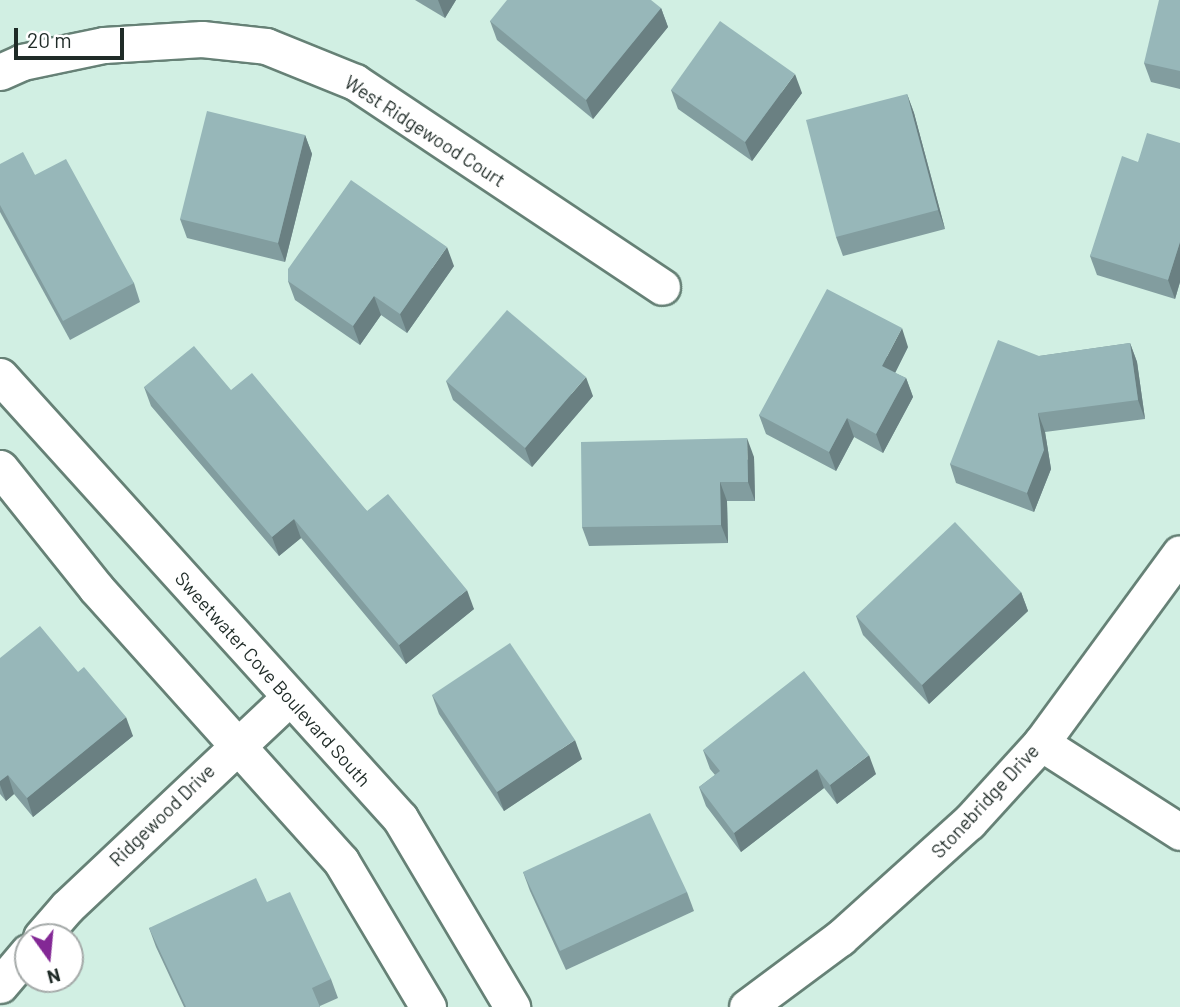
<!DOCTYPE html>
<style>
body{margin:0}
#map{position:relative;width:1180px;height:1007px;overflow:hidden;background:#d1efe3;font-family:Barlow,sans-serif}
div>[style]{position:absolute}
.roads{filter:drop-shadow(2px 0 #668176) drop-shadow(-2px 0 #668176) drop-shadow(0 2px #668176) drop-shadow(0 -2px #668176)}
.minor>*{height:35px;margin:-17.5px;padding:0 17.5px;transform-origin:17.5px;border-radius:17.5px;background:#fff}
.wall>*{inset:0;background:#829d9f}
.shaded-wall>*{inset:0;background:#6a8082}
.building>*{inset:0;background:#97b7b9}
span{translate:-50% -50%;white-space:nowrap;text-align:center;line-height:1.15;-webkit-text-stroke:5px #fff;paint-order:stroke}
.street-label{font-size:19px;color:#1f2b27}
.north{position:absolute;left:14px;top:923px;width:70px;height:70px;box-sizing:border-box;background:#fff;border:2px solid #a5aaa9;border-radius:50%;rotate:165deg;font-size:19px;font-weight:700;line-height:28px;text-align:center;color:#1f2b27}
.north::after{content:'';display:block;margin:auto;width:24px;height:32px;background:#832895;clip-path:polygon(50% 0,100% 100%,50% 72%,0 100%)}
.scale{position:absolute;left:14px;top:28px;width:110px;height:32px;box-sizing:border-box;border:4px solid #1f2b27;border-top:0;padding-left:9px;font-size:21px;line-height:24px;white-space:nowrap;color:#1f2b27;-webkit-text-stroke:5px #fff;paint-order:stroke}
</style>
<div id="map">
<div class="roads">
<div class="minor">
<div style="left:0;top:72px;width:24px;rotate:-24deg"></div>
<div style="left:22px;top:62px;width:84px;rotate:-11.7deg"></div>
<div style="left:104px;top:45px;width:98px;rotate:-3.5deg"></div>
<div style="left:202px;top:39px;width:64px;rotate:6.2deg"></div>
<div style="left:266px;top:46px;width:96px;rotate:22deg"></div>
<div style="left:355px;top:82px;width:369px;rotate:33.7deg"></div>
<div style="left:0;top:376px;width:596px;rotate:47.86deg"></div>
<div style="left:400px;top:818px;width:220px;rotate:59.3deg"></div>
<div style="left:0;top:468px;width:154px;rotate:51.3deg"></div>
<div style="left:96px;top:588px;width:367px;rotate:48.1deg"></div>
<div style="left:341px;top:861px;width:170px;rotate:59.2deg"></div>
<div style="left:1041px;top:743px;width:165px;rotate:32.6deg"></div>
<div style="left:41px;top:937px;width:40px;rotate:-49deg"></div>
<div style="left:67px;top:907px;width:303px;rotate:-43.3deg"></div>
<div style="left:0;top:985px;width:43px;rotate:-49.7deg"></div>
<div style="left:747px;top:1007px;width:116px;rotate:-36.6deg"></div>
<div style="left:840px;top:938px;width:173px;rotate:-42deg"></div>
<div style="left:969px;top:822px;width:107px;rotate:-47.7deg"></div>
<div style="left:1041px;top:743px;width:235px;rotate:-53.8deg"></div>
</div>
</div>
<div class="wall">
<div style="clip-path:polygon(415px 0,456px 0,445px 18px)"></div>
<div style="clip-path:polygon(1180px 0,1180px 89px,1151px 82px,1144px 63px)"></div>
<div style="clip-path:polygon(661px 8px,668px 27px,593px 119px,497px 40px,490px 21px)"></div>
<div style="clip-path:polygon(671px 90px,802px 93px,752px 161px,678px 109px)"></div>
<div style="clip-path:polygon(907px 94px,914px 113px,945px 229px,843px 256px,836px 237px)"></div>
<div style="clip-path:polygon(305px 135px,312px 154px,285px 262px,187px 238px,180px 219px)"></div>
<div style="clip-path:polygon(1180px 143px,1180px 282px,1175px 299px,1097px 275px,1090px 256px,1138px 162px)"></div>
<div style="clip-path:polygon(0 164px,35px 175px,134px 283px,140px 302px,70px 340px,0 212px)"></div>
<div style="clip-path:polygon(454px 266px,407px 333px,381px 315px,360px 345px,295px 300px,288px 281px)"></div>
<div style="clip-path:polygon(1130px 343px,1137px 362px,1145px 419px,1045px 432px,1051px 469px,1034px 512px,956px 483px,950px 464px,1039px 356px)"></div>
<div style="clip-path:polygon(908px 347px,895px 373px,906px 378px,913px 397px,883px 453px,854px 437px,836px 471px,766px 434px,759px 415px)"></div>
<div style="clip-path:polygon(446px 381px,593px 396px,532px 467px,453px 400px)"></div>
<div style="clip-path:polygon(144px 387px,231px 390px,367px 511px,474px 609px,406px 664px,301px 538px,279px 556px,151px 406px)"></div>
<div style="clip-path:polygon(754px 457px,755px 501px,727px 501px,728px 543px,589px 546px,582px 527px)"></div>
<div style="clip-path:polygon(1021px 592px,1028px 611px,929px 704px,863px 635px,856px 616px)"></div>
<div style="clip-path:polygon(0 658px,78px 672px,133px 736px,33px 817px,14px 794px,6px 801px,0 794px)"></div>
<div style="clip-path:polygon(432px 695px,582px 759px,504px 811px,439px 714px)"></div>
<div style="clip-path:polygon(703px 750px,876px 774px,837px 804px,824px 788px,741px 852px,706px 806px,699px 787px,715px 775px,710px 769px)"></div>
<div style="clip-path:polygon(523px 872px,687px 892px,694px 911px,566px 970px,530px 891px)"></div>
<div style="clip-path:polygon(267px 902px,331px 979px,338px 998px,320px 1006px,320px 1007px,184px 1007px,156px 947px,149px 928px)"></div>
</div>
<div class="shaded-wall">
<div style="clip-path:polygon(438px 0,456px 0,445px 18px)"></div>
<div style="clip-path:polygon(661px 8px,668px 27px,593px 119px,586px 100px)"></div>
<div style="clip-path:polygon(795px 74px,802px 93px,752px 161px,745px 142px)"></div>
<div style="clip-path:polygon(907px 94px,914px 113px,945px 229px,938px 210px)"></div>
<div style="clip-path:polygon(305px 135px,312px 154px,285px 262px,278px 243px)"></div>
<div style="clip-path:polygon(1180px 242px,1180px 282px,1175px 299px,1168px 280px)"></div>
<div style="clip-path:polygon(447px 247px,454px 266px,407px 333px,400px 314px)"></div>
<div style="clip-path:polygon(374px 296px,381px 315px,360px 345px,353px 326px)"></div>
<div style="clip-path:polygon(902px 328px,908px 347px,889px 385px,882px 366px)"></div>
<div style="clip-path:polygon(1130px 343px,1137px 362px,1145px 419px,1138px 400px)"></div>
<div style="clip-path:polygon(586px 377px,593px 396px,532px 467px,525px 448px)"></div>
<div style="clip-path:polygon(906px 378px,913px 397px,883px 453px,876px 434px)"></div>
<div style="clip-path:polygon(1038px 413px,1045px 432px,1051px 469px,1034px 512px,1027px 493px)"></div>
<div style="clip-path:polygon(847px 418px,854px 437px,836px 471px,829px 452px)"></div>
<div style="clip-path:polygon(747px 438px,754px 457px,755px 501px,748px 482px)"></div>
<div style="clip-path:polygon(720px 482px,727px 501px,728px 543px,721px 525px)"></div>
<div style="clip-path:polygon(294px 519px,301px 538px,279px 556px,272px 537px)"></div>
<div style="clip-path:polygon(467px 590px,474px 609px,406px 664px,399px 645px)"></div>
<div style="clip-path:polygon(1021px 592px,1028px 611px,929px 704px,922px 685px)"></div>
<div style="clip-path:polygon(126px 717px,133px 736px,33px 817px,27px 798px)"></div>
<div style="clip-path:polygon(575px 740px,582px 759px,504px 811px,497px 792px)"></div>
<div style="clip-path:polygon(869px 755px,876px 774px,837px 804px,830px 785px)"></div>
<div style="clip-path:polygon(817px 769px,824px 788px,741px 852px,734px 833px)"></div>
<div style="clip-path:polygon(8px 775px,14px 794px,6px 801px,0 785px,0 781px)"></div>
</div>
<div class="building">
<div style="clip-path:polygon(507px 0,651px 0,661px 8px,586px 100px,490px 21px)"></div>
<div style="clip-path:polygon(1159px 0,1180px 0,1180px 71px,1144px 63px)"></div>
<div style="clip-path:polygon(720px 21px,795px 74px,745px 142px,671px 90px)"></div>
<div style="clip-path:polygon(907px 94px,938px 210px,836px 237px,806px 120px)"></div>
<div style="clip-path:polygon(207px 111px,305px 135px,278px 243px,180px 219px)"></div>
<div style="clip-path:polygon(1147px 133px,1180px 143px,1180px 242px,1168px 280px,1090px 256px,1122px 156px,1138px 162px)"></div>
<div style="clip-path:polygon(23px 152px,35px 175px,66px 159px,134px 283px,63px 321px,0 205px,0 164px)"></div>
<div style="clip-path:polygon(351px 180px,447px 247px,400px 314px,374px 296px,353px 326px,288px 281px,288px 269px)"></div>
<div style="clip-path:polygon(827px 289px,902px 328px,882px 366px,906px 378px,876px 434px,847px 418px,829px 452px,759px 415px)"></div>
<div style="clip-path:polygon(507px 310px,586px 377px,525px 448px,446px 381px)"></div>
<div style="clip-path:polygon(998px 340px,1039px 356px,1130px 343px,1138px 400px,1038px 413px,1044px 450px,1027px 493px,950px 464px)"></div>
<div style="clip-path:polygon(194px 346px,231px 390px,252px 373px,367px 511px,388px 494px,467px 590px,399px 645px,294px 519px,272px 537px,144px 387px)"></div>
<div style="clip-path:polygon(747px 438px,748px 482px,720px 482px,721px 525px,582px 527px,581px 442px)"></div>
<div style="clip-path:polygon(955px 522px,1021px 592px,922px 685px,856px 616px)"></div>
<div style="clip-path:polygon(40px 626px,78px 672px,84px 667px,126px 717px,27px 798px,8px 775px,0 781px,0 658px)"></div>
<div style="clip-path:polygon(510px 643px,575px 740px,497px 792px,432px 695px)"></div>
<div style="clip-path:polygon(804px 671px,869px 755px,830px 785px,817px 769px,734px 833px,699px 787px,720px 771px,703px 750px)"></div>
<div style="clip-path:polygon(650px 813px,687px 892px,560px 951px,523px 872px)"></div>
<div style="clip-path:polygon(256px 878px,267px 902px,290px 892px,331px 979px,312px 988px,320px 1007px,186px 1007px,149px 928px)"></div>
</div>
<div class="street-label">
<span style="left:425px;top:131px;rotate:33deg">West Ridgewood Court</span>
<span style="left:273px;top:679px;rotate:48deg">Sweetwater Cove Boulevard South</span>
<span style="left:985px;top:801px;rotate:-47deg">Stonebridge Drive</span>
<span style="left:162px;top:815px;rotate:-44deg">Ridgewood Drive</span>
</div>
<div class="north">N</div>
<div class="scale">20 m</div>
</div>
